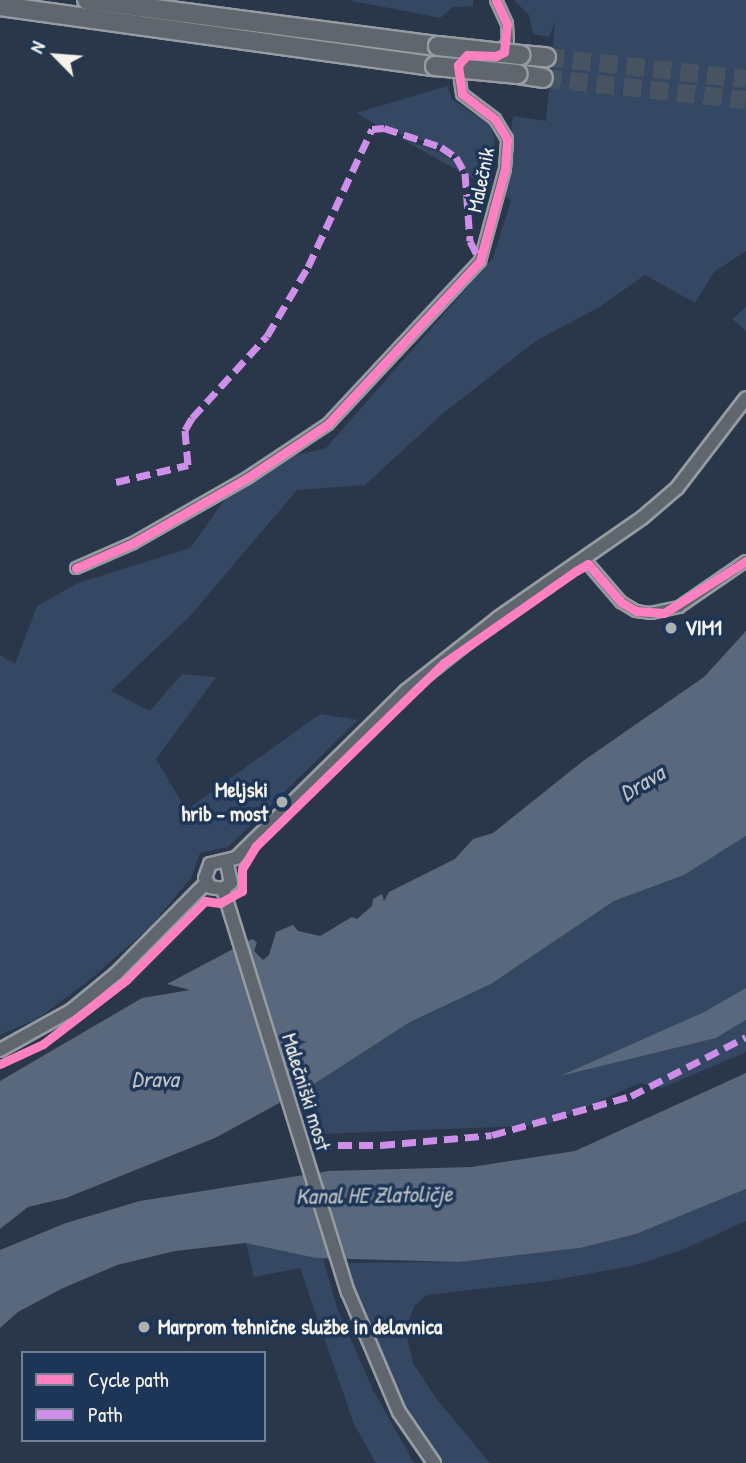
<!DOCTYPE html>
<meta charset="utf-8">
<style>
body{margin:0}
#map{position:relative;width:746px;height:1463px;overflow:hidden;background:#2a374a;font-family:"Patrick Hand",sans-serif}
div>[style]{position:absolute}
.green>*{inset:0;background:#344763}
.water>*{inset:0;background:#59687d}
.motorway-tunnel>*{height:18px;margin-top:-9px;transform-origin:0;background:repeating-linear-gradient(90deg,#485362 0 18px,transparent 0 27px)}
.roads{filter:drop-shadow(2px 0 #979ca3) drop-shadow(-2px 0 #979ca3) drop-shadow(0 2px #979ca3) drop-shadow(0 -2px #979ca3)}
.minor>*{height:10px;margin:-5px;padding:0 5px;transform-origin:5px;border-radius:5px;background:#60666e}
.tertiary>*{height:12px;margin:-6px;padding:0 6px;transform-origin:6px;border-radius:6px;background:#60666e}
.motorway>*{height:18px;margin:-9px;padding:0 9px;transform-origin:9px;border-radius:9px;background:#60666e}
.bridges{filter:drop-shadow(2px 0 #979ca3) drop-shadow(-2px 0 #979ca3) drop-shadow(0 2px #979ca3) drop-shadow(0 -2px #979ca3)}
.motorway-bridge>*{height:18px;margin:-9px;padding:0 9px;transform-origin:9px;border-radius:9px;background:#60666e}
.quiet>*{height:7px;margin-top:-3.5px;transform-origin:0;background:repeating-linear-gradient(90deg,#ce8fe9 0 14px,transparent 0 21px)}
.cycleway>*{height:9px;margin:-4.5px;padding:0 4.5px;transform-origin:4.5px;border-radius:4.5px;background:#ff80c0}
.dots>*{width:19px;height:19px;translate:-50% -50%;box-sizing:border-box;border:4px solid #1d3557;border-radius:50%}
span{translate:-50% -50%;white-space:nowrap;text-align:center;line-height:1.15;-webkit-text-stroke:7px #1d3557;paint-order:stroke}
.street-label{font-size:21px;color:#f4f1e8}
.poi-label{font-size:21px;color:#f4f1e8;font-weight:700}
.left{translate:0 -50%;text-align:left}
.right{translate:-100% -50%;text-align:right}
.water-label{font-size:23px;color:#c0c3c4;font-style:italic}
.legend{position:absolute;left:21px;top:1351px;width:245px;height:91px;box-sizing:border-box;background:#1d3557;border:2px solid #738091;margin:0;padding:9px 12px;list-style:none;font-size:21px;color:#f4f1e8}
.legend li{display:flex;align-items:center;gap:14px;height:35px}
.legend b{width:35px;border:2px solid #738091}
.north{position:absolute;left:21px;top:21px;width:70px;height:70px;-webkit-text-stroke:5px #1d3557;paint-order:stroke;rotate:295deg;font-size:19px;font-weight:700;line-height:28px;text-align:center;color:#f4f1e8}
.north::after{content:'';display:block;margin:auto;width:24px;height:32px;background:#f4f1e8;clip-path:polygon(50% 0,100% 100%,50% 72%,0 100%)}
</style>
<div id="map">
<div class="green">
<div style="clip-path:polygon(348px 0,473px 0,473px 6px,453px 7px,440px 18px)"></div>
<div style="clip-path:polygon(514px 0,746px 0,746px 251px,714px 272px,695px 303px,645px 275px,598px 308px,537px 340px,441px 415px,365px 485px,297px 490px,190px 616px,111px 691px,150px 711px,182px 674px,216px 677px,156px 759px,186px 810px,320px 714px,358px 720px,228px 847px,200px 853px,191px 878px,151px 926px,92px 978px,39px 1018px,0 1035px,0 655px,15px 664px,37px 606px,78px 583px,190px 548px,249px 466px,326px 448px,493px 258px,511px 200px,503px 195px,513px 116px,546px 121px,555px 22px,549px 37px,533px 34px,529px 15px)"></div>
<div style="clip-path:polygon(447px 86px,452px 99px,490px 125px,495px 140px,491px 188px,467px 175px,460px 160px,443px 147px,384px 129px,356px 113px)"></div>
<div style="clip-path:polygon(398px 137px,439px 152px,454px 161px,459px 171px)"></div>
<div style="clip-path:polygon(746px 307px,746px 331px,732px 319px)"></div>
<div style="clip-path:polygon(746px 836px,746px 988px,704px 1012px,565px 1074px,716px 1038px,746px 1020px,746px 1052px,662px 1088px,640px 1083px,545px 1125px,321px 1134px,314px 1084px,410px 1022px,491px 984px,614px 901px,684px 875px)"></div>
<div style="clip-path:polygon(746px 1189px,746px 1221px,682px 1250px,636px 1265px,550px 1281px,427px 1295px,415px 1305px,405px 1329px,413px 1363px,435px 1397px,490px 1463px,441px 1463px,403px 1406px,344px 1263px,459px 1262px,580px 1248px,636px 1234px)"></div>
<div style="clip-path:polygon(246px 1243px,323px 1258px,337px 1308px,374px 1392px,414px 1463px,376px 1463px,354px 1424px,300px 1268px,254px 1277px)"></div>
</div>
<div class="water">
<div style="clip-path:polygon(746px 631px,746px 836px,684px 875px,614px 901px,491px 984px,410px 1022px,314px 1084px,215px 1138px,66px 1198px,28px 1207px,0 1229px,0 1081px,142px 998px,190px 990px,167px 984px,252px 939px,257px 942px,254px 951px,263px 960px,269px 955px,276px 932px,293px 925px,298px 931px,320px 936px,352px 917px,357px 919px,372px 906px,373px 899px,382px 894px,384px 901px,389px 892px,455px 859px,473px 839px,493px 833px,583px 761px,704px 677px)"></div>
<div style="clip-path:polygon(746px 988px,746px 1020px,716px 1038px,560px 1076px,704px 1012px)"></div>
<div style="clip-path:polygon(746px 1073px,746px 1189px,636px 1234px,580px 1248px,459px 1262px,316px 1258px,246px 1243px,175px 1251px,117px 1265px,61px 1289px,18px 1312px,0 1328px,0 1250px,66px 1223px,140px 1201px,329px 1171px,471px 1167px,575px 1151px)"></div>
</div>
<div class="motorway-tunnel">
<div style="left:546px;top:57px;width:201px;rotate:6.3deg"></div>
<div style="left:543px;top:78px;width:204px;rotate:6.2deg"></div>
</div>
<div class="roads">
<div class="minor">
<div style="left:496px;top:0;width:26px;rotate:65deg"></div>
<div style="left:507px;top:24px;width:17px;rotate:87deg"></div>
<div style="left:508px;top:41px;width:15px;rotate:122deg"></div>
<div style="left:584px;top:559px;width:57px;rotate:49.3deg"></div>
<div style="left:621px;top:602px;width:17px;rotate:31deg"></div>
<div style="left:636px;top:611px;width:15px;rotate:8deg"></div>
<div style="left:651px;top:613px;width:29px;rotate:-12deg"></div>
<div style="left:679px;top:607px;width:81px;rotate:-34.5deg"></div>
<div style="left:76px;top:568px;width:62px;rotate:-23.7deg"></div>
<div style="left:133px;top:543px;width:131px;rotate:-29.7deg"></div>
<div style="left:247px;top:478px;width:97px;rotate:-33.7deg"></div>
<div style="left:328px;top:424px;width:223px;rotate:-47deg"></div>
<div style="left:480px;top:261px;width:95px;rotate:-74.8deg"></div>
<div style="left:505px;top:169px;width:30px;rotate:-86deg"></div>
<div style="left:507px;top:139px;width:23px;rotate:-121deg"></div>
<div style="left:495px;top:119px;width:41px;rotate:-142.9deg"></div>
<div style="left:462px;top:94px;width:29px;rotate:-98deg"></div>
<div style="left:458px;top:65px;width:8px;rotate:-67deg"></div>
<div style="left:461px;top:58px;width:11px;rotate:-15deg"></div>
</div>
<div class="tertiary">
<div style="left:227px;top:864px;width:19px;rotate:78deg"></div>
<div style="left:231px;top:883px;width:10px;rotate:143deg"></div>
<div style="left:223px;top:889px;width:13px;rotate:-171deg"></div>
<div style="left:210px;top:887px;width:10px;rotate:-119deg"></div>
<div style="left:205px;top:878px;width:15px;rotate:-70deg"></div>
<div style="left:210px;top:864px;width:27px;rotate:-13deg"></div>
<div style="left:236px;top:858px;width:238px;rotate:-44.5deg"></div>
<div style="left:406px;top:691px;width:117px;rotate:-38.4deg"></div>
<div style="left:498px;top:618px;width:175px;rotate:-34.8deg"></div>
<div style="left:642px;top:518px;width:46px;rotate:-40.6deg"></div>
<div style="left:677px;top:488px;width:113px;rotate:-52.5deg"></div>
<div style="left:223px;top:889px;width:422px;rotate:72.8deg"></div>
<div style="left:348px;top:1292px;width:130px;rotate:67deg"></div>
<div style="left:399px;top:1412px;width:62px;rotate:55.5deg"></div>
<div style="left:0;top:1050px;width:82px;rotate:-29.1deg"></div>
<div style="left:72px;top:1010px;width:58px;rotate:-39.4deg"></div>
<div style="left:117px;top:973px;width:128px;rotate:-45.3deg"></div>
</div>
<div class="motorway">
<div style="left:87px;top:0;width:354px;rotate:7.5deg"></div>
<div style="left:0;top:6px;width:439px;rotate:7.9deg"></div>
<div style="left:521px;top:55px;width:25px;rotate:5deg"></div>
<div style="left:518px;top:74px;width:25px;rotate:9deg"></div>
</div>
</div>
<div class="bridges">
<div class="motorway-bridge">
<div style="left:438px;top:46px;width:83px;rotate:6.2deg"></div>
<div style="left:435px;top:66px;width:83px;rotate:5.5deg"></div>
</div>
</div>
<div class="quiet">
<div style="left:116px;top:482px;width:74px;rotate:-13.3deg"></div>
<div style="left:188px;top:465px;width:35px;rotate:-95deg"></div>
<div style="left:185px;top:430px;width:14px;rotate:-60deg"></div>
<div style="left:192px;top:418px;width:111px;rotate:-47.6deg"></div>
<div style="left:267px;top:336px;width:80px;rotate:-59.3deg"></div>
<div style="left:308px;top:267px;width:152px;rotate:-65.1deg"></div>
<div style="left:372px;top:129px;width:12px;rotate:-5deg"></div>
<div style="left:384px;top:128px;width:60px;rotate:18.4deg"></div>
<div style="left:441px;top:147px;width:18px;rotate:34deg"></div>
<div style="left:456px;top:157px;width:18px;rotate:61deg"></div>
<div style="left:465px;top:173px;width:68px;rotate:85.8deg"></div>
<div style="left:470px;top:241px;width:22px;rotate:63deg"></div>
<div style="left:317px;top:1145px;width:64px"></div>
<div style="left:381px;top:1145px;width:111px;rotate:-5.1deg"></div>
<div style="left:492px;top:1135px;width:144px;rotate:-15.7deg"></div>
<div style="left:631px;top:1096px;width:129px;rotate:-27.2deg"></div>
</div>
<div class="cycleway">
<div style="left:76px;top:568px;width:62px;rotate:-23.7deg"></div>
<div style="left:133px;top:543px;width:131px;rotate:-29.7deg"></div>
<div style="left:247px;top:478px;width:97px;rotate:-33.7deg"></div>
<div style="left:328px;top:424px;width:223px;rotate:-47deg"></div>
<div style="left:480px;top:261px;width:95px;rotate:-74.8deg"></div>
<div style="left:505px;top:169px;width:30px;rotate:-86deg"></div>
<div style="left:507px;top:139px;width:23px;rotate:-121deg"></div>
<div style="left:495px;top:119px;width:41px;rotate:-142.9deg"></div>
<div style="left:462px;top:94px;width:29px;rotate:-98deg"></div>
<div style="left:458px;top:65px;width:13px;rotate:-48deg"></div>
<div style="left:467px;top:55px;width:29px;rotate:2deg"></div>
<div style="left:496px;top:56px;width:9px;rotate:-27deg"></div>
<div style="left:504px;top:52px;width:28px;rotate:-84deg"></div>
<div style="left:507px;top:24px;width:26px;rotate:-115deg"></div>
<div style="left:0;top:1064px;width:47px;rotate:-24.9deg"></div>
<div style="left:43px;top:1044px;width:105px;rotate:-37.6deg"></div>
<div style="left:126px;top:980px;width:112px;rotate:-45deg"></div>
<div style="left:205px;top:901px;width:15px;rotate:8deg"></div>
<div style="left:220px;top:903px;width:25px;rotate:-29deg"></div>
<div style="left:242px;top:891px;width:22px;rotate:-90deg"></div>
<div style="left:242px;top:869px;width:26px;rotate:-59deg"></div>
<div style="left:255px;top:847px;width:229px;rotate:-44.3deg"></div>
<div style="left:419px;top:687px;width:35px;rotate:-44deg"></div>
<div style="left:444px;top:663px;width:161px;rotate:-34.9deg"></div>
<div style="left:576px;top:571px;width:14px;rotate:-30deg"></div>
<div style="left:588px;top:564px;width:50px;rotate:49deg"></div>
<div style="left:621px;top:602px;width:17px;rotate:31deg"></div>
<div style="left:636px;top:611px;width:28px;rotate:4deg"></div>
<div style="left:664px;top:613px;width:97px;rotate:-32.4deg"></div>
</div>
<div class="dots">
<div style="left:671px;top:628px;background:#adb0b1"></div>
<div style="left:282px;top:802px;background:#adb0b1"></div>
<div style="left:144px;top:1327px;background:#adb0b1"></div>
</div>
<div class="street-label">
<span style="left:481px;top:180px;rotate:-78deg">Malečnik</span>
<span style="left:306px;top:1092px;rotate:73deg">Malečniški most</span>
</div>
<div class="poi-label">
<span class="left" style="left:685px;top:628px">VIM1</span>
<span class="right" style="left:268px;top:802px">Meljski<br>hrib - most</span>
<span class="left" style="left:158px;top:1327px">Marprom tehnične službe in delavnica</span>
</div>
<div class="water-label">
<span style="left:642px;top:783px;rotate:-31deg">Drava</span>
<span style="left:155px;top:1079px">Drava</span>
<span style="left:374px;top:1195px;rotate:-1deg">Kanal HE Zlatoličje</span>
</div>
<ul class="legend">
<li><b style="height:9px;background:#ff80c0"></b>Cycle path</li>
<li><b style="height:9px;background:#ce8fe9"></b>Path</li>
</ul>
<div class="north">N</div>
</div>
